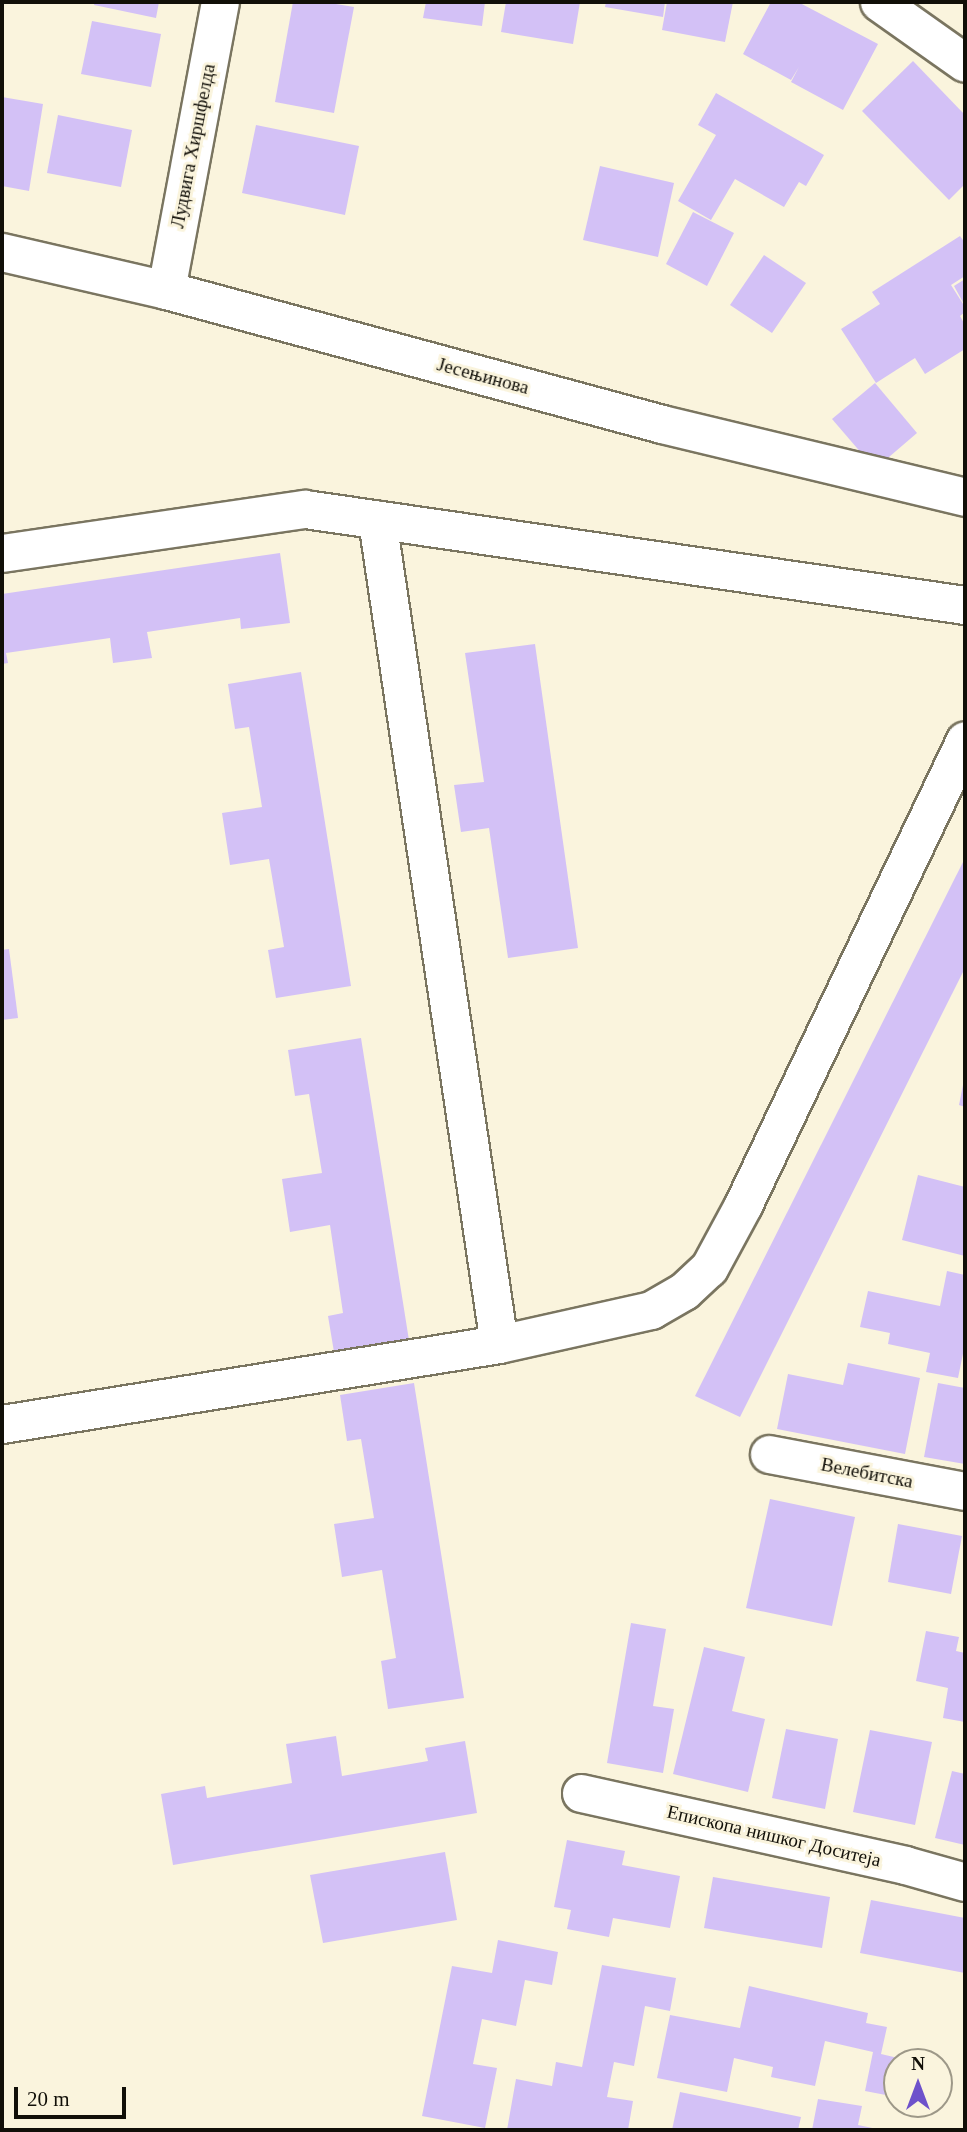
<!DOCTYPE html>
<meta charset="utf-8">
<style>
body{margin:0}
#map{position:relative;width:967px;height:2132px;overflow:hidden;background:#faf4dd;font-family:"Times New Roman",serif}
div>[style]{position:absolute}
.building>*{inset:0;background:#d3c1f6}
.roads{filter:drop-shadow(2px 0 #7a7560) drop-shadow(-2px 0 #7a7560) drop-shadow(0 2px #7a7560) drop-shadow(0 -2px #7a7560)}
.minor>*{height:37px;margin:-18.5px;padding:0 18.5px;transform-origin:18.5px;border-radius:18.5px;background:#fff}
span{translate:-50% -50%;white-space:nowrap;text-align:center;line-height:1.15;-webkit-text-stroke:6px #faf4dd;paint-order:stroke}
.street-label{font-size:19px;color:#110f08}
.frame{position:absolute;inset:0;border:4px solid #110f08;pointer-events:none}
.north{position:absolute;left:883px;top:2048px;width:70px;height:70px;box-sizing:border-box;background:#faf4dd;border:2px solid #9d9888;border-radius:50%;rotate:0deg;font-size:19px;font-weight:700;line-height:28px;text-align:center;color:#110f08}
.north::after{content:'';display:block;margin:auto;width:24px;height:32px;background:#6d51cb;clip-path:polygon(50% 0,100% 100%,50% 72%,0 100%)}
.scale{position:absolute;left:14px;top:2087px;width:112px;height:32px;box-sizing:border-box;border:4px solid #110f08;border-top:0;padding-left:9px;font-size:21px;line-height:24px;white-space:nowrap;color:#110f08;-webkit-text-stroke:5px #faf4dd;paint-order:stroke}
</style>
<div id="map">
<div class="building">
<div style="clip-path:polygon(95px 2px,159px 2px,156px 18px,94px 5px)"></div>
<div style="clip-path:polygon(293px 2px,324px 2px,354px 7px,334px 113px,275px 102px)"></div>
<div style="clip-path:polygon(426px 2px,485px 2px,482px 26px,423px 18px)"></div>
<div style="clip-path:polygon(506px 2px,580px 2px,573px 44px,501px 32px)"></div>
<div style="clip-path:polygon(606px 2px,665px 2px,663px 17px,605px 7px)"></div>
<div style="clip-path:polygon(667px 2px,733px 2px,725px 42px,662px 30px)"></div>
<div style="clip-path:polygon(771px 2px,798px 2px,878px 44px,843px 110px,791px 82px,799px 67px,791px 80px,743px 54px)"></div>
<div style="clip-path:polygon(92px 21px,161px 34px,151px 87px,81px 74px)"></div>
<div style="clip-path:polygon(913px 61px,965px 115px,965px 184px,949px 200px,862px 111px)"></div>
<div style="clip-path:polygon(716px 93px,824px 155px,806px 186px,799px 182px,784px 207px,735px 179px,711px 220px,678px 201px,716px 135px,698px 125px)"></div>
<div style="clip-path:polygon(2px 97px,43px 104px,29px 191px,2px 186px)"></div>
<div style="clip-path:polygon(58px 115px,132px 130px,121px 187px,47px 173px)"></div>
<div style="clip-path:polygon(256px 125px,359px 146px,345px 215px,242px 193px)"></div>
<div style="clip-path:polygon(600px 166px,674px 183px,658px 257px,583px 240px)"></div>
<div style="clip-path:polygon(693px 212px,734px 233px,707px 286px,666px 264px)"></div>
<div style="clip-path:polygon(960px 236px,965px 243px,965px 276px,951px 285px,965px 307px,965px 312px,960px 316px,965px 325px,965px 349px,925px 374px,915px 358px,876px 383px,841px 329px,880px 304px,872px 292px)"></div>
<div style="clip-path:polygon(764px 255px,806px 283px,772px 333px,730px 305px)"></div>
<div style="clip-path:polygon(965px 279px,965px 306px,954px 286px)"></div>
<div style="clip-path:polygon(875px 383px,917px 433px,875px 469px,832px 419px)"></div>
<div style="clip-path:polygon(280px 553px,290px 623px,241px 629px,240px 618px,147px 632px,152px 658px,113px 663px,110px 638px,6px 653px,8px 663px,2px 664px,2px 594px)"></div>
<div style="clip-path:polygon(535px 644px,578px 948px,508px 958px,489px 828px,461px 832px,454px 785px,484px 782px,465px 653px)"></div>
<div style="clip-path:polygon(301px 672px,351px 986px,276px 998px,268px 950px,284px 947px,269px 859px,230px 865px,222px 813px,262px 807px,249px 727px,235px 729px,228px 684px)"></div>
<div style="clip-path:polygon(965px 858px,965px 968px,740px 1417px,695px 1396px)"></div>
<div style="clip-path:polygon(9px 949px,18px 1018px,2px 1020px,2px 950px)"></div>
<div style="clip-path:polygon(361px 1038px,411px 1353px,336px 1364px,328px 1316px,343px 1313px,330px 1225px,290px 1232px,282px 1179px,322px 1173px,309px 1094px,295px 1096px,288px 1050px)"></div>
<div style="clip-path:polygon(964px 1080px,965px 1080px,965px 1107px,959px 1105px)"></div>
<div style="clip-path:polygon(918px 1175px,965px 1187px,965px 1256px,902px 1240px)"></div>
<div style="clip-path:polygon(947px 1271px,965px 1275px,965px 1344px,958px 1378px,926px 1372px,930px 1353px,888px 1344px,890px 1333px,860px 1327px,868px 1291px,940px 1306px)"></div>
<div style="clip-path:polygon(848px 1363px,920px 1378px,905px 1454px,777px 1429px,788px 1374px,843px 1385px)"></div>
<div style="clip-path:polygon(414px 1383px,464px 1698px,388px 1709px,381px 1661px,396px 1658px,382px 1570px,342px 1577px,334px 1524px,374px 1518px,361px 1439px,347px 1441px,340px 1395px)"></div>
<div style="clip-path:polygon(938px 1383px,965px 1388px,965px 1464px,924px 1457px)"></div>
<div style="clip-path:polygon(770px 1499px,855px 1517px,832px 1626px,746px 1608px)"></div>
<div style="clip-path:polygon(898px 1524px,962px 1536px,951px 1594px,888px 1582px)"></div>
<div style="clip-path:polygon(631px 1623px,666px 1629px,653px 1706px,674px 1709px,663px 1773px,607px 1763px)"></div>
<div style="clip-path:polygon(926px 1631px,959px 1637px,956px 1651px,965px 1653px,965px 1722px,943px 1718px,948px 1688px,916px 1681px)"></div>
<div style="clip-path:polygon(704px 1647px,745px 1657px,732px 1711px,765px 1719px,748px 1792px,673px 1774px)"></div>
<div style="clip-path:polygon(786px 1729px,838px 1739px,825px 1809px,772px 1798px)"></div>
<div style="clip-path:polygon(870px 1730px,932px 1742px,915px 1825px,853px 1812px)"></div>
<div style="clip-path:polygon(336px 1736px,342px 1776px,428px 1761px,425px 1748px,465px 1741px,477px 1813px,173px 1865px,161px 1794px,205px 1786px,207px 1798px,292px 1783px,286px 1744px)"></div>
<div style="clip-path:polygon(952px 1771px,965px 1774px,965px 1845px,935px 1838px)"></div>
<div style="clip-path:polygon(567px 1840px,625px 1851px,622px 1865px,680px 1876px,670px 1928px,613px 1918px,609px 1937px,567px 1929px,571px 1910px,554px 1907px)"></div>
<div style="clip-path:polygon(445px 1852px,457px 1920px,323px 1943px,310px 1875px)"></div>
<div style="clip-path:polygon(713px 1877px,830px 1897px,822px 1948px,704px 1928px)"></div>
<div style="clip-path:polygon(871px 1900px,965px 1918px,965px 1973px,860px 1953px)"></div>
<div style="clip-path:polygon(498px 1940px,558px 1952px,552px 1985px,525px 1980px,516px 2026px,482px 2019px,473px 2064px,497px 2068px,485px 2128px,422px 2116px,452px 1966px,492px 1973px)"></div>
<div style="clip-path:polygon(602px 1965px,676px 1978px,670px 2011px,645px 2006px,634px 2066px,614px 2062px,607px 2097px,633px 2101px,628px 2130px,507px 2130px,516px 2079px,552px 2086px,556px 2062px,582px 2067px)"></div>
<div style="clip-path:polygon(749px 1986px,868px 2013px,866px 2023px,887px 2027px,881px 2054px,898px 2058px,891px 2096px,865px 2091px,873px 2052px,825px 2041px,815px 2086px,771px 2077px,773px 2067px,734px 2058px,727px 2092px,657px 2078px,670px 2015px,740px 2028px)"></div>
<div style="clip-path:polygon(680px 2092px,801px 2117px,798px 2130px,672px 2130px)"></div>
<div style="clip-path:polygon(818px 2099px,862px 2106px,858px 2125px,882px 2130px,812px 2130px)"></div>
</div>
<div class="roads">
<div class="minor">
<div style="left:879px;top:2px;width:105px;rotate:35.3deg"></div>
<div style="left:2px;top:252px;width:168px;rotate:13deg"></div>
<div style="left:166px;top:290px;width:514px;rotate:15.12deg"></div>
<div style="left:662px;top:424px;width:312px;rotate:13.5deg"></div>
<div style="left:166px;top:290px;width:293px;rotate:-79.4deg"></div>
<div style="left:377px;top:520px;width:833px;rotate:81.58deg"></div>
<div style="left:2px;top:553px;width:306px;rotate:-8.3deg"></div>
<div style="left:305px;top:509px;width:667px;rotate:8.28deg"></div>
<div style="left:2px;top:1424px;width:503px;rotate:-9.14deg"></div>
<div style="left:499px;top:1344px;width:156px;rotate:-12.6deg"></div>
<div style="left:651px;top:1310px;width:38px;rotate:-30deg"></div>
<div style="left:684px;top:1291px;width:34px;rotate:-43deg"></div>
<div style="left:709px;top:1268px;width:72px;rotate:-61.6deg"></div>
<div style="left:743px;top:1205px;width:515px;rotate:-64.48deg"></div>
<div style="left:769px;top:1454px;width:199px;rotate:10.7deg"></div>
<div style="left:581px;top:1793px;width:332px;rotate:12.5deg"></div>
<div style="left:905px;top:1865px;width:62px;rotate:15.8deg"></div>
</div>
</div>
<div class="street-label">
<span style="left:193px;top:146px;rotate:-79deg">Лудвига Хиршфелда</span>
<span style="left:483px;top:376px;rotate:15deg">Јесењинова</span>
<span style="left:867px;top:1473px;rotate:11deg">Велебитска</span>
<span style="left:774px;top:1836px;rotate:13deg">Епископа нишког Доситеја</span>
</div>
<div class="frame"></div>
<div class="north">N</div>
<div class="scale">20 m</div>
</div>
